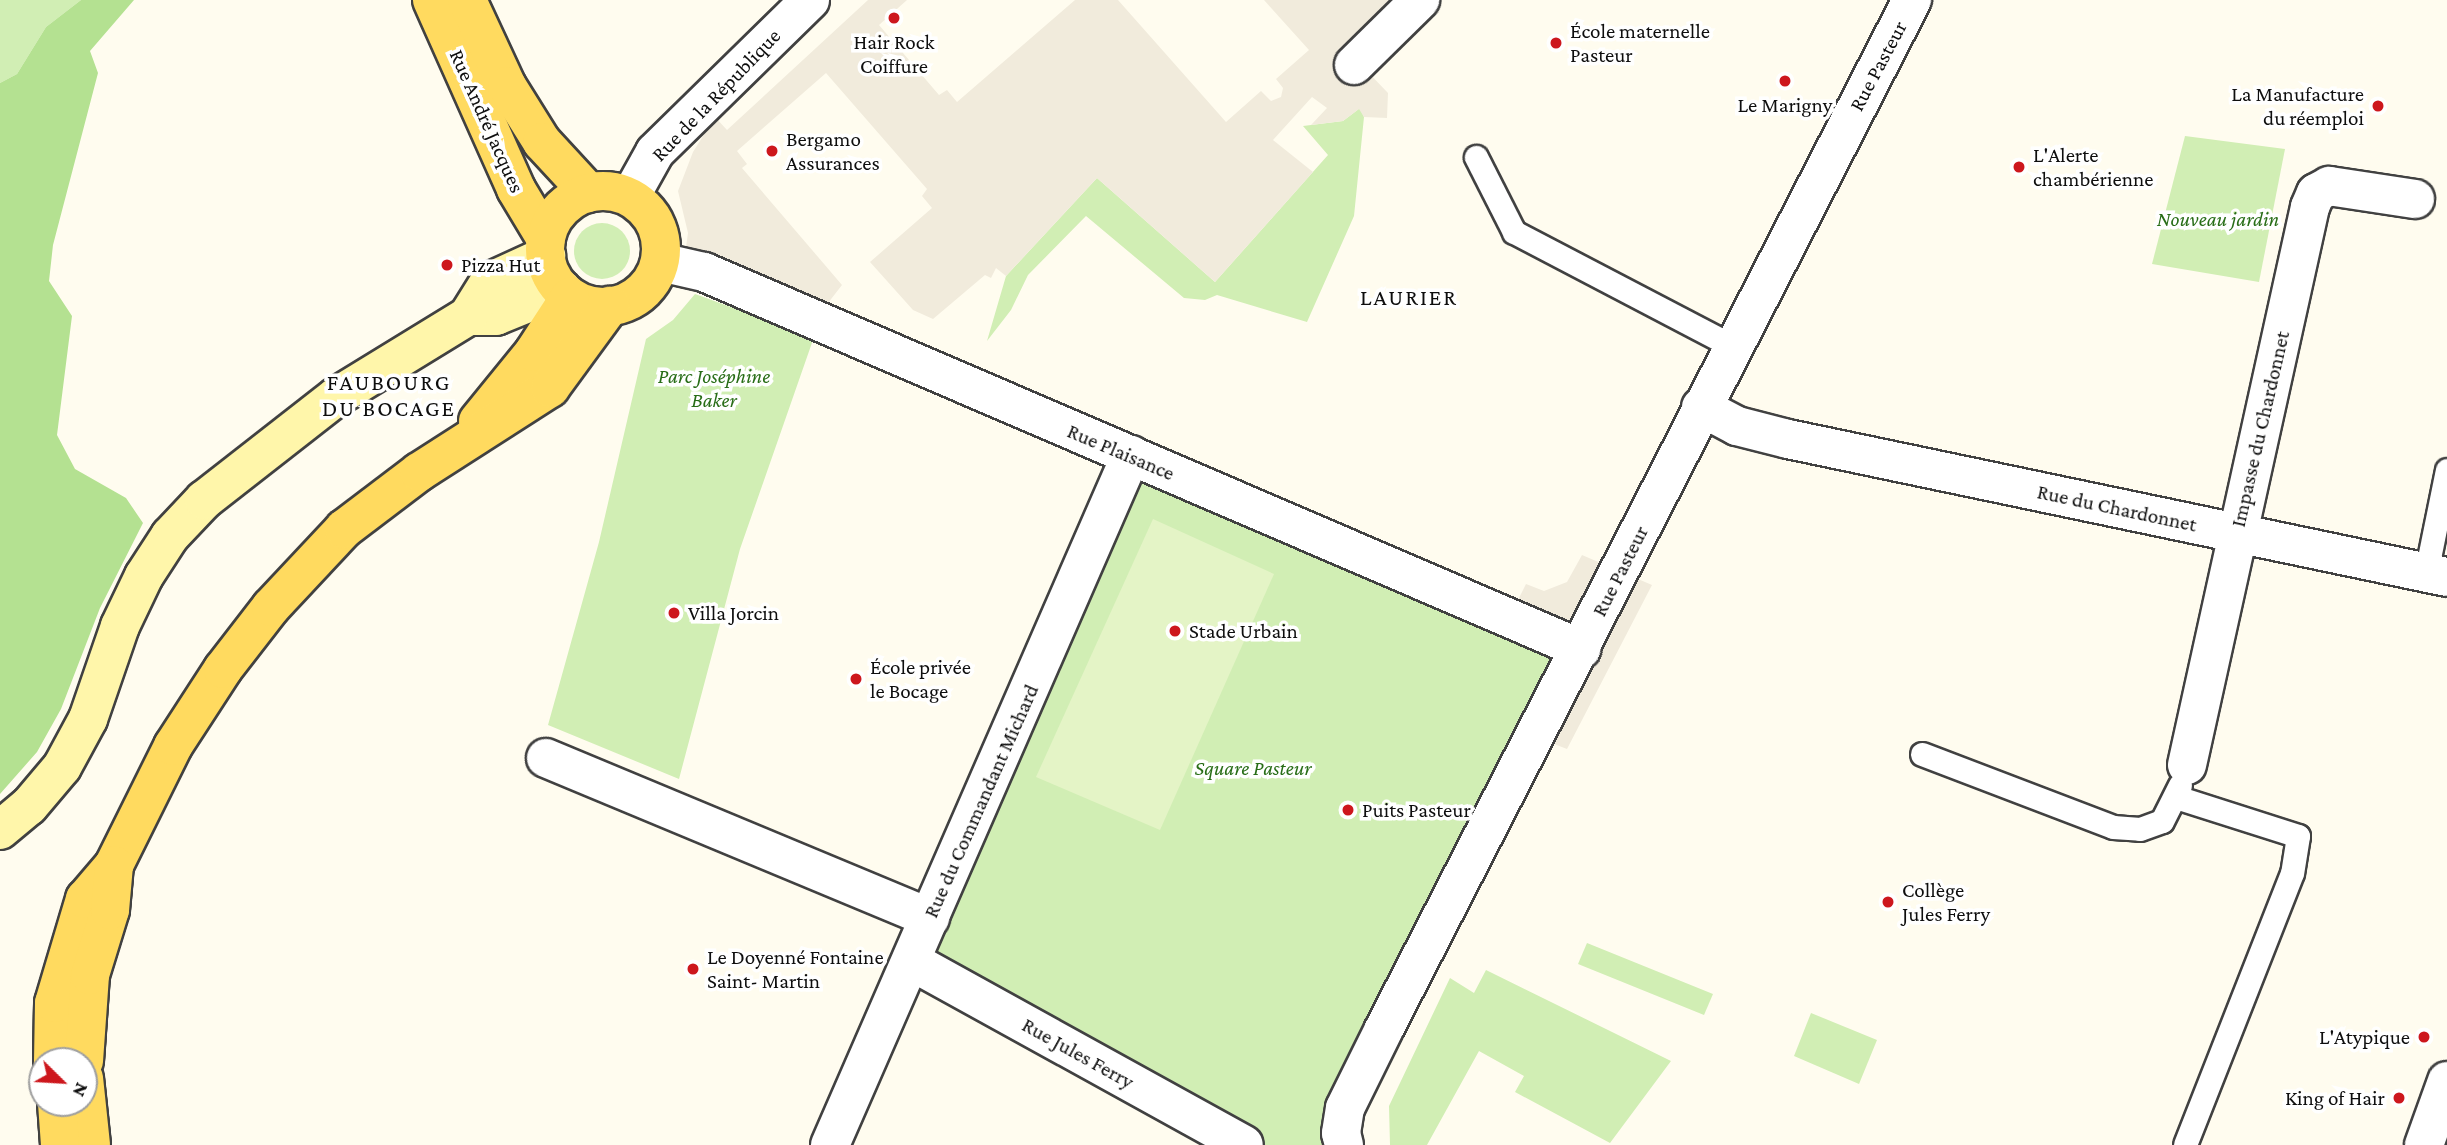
<!DOCTYPE html>
<meta charset="utf-8">
<style>
body{margin:0}
#map{position:relative;width:2447px;height:1145px;overflow:hidden;background:#fffcef;font-family:"Crimson Pro",serif}
div>[style]{position:absolute}
.green>*{inset:0;background:#d1eeb4}
.round{border-radius:50%}
.forest>*{inset:0;background:#b4e191}
.pitch>*{inset:0;background:#e4f4c6}
.plaza>*{inset:0;background:#f1ebdc}
.roads{filter:drop-shadow(2px 0 #414141) drop-shadow(-2px 0 #414141) drop-shadow(0 2px #414141) drop-shadow(0 -2px #414141)}
.lane>*{height:23px;margin:-11.5px;padding:0 11.5px;transform-origin:11.5px;border-radius:11.5px;background:#fff}
.street>*{height:38px;margin:-19px;padding:0 19px;transform-origin:19px;border-radius:19px;background:#fff}
.secondary>*{height:38px;margin:-19px;padding:0 19px;transform-origin:19px;border-radius:19px;background:#fff6aa}
.primary>*{height:38px;margin:-19px;padding:0 19px;transform-origin:19px;border-radius:19px;background:#ffda5f}
.primary>.ring{margin:-19px;padding:0;box-sizing:content-box;background:none;border:38px solid #ffda5f;border-radius:50%}
.dots>*{width:19px;height:19px;translate:-50% -50%;box-sizing:border-box;border:4px solid #fff;border-radius:50%}
span{translate:-50% -50%;white-space:nowrap;text-align:center;line-height:1.15;-webkit-text-stroke:7px #fff;paint-order:stroke}
.poi-label{font-size:21px;color:#0e0e0e}
.left{translate:0 -50%;text-align:left}
.right{translate:-100% -50%;text-align:right}
.street-label{font-size:21px;color:#0e0e0e}
.park-label{font-size:21px;color:#286d17;font-style:italic}
.neighbourhood-label{font-size:23px;color:#0e0e0e;letter-spacing:2px}
.north{position:absolute;left:28px;top:1047px;width:70px;height:70px;box-sizing:border-box;background:#fff;border:2px solid #9f9f9f;border-radius:50%;rotate:114deg;font-size:19px;font-weight:700;line-height:28px;text-align:center;color:#0e0e0e}
.north::after{content:'';display:block;margin:auto;width:24px;height:32px;background:#cd171d;clip-path:polygon(50% 0,100% 100%,50% 72%,0 100%)}
</style>
<div id="map">
<div class="green">
<div style="clip-path:polygon(0 0,81px 0,46px 27px,17px 74px,0 83px)"></div>
<div style="clip-path:polygon(1360px 108px,1364px 117px,1354px 216px,1307px 322px,1217px 295px,1205px 300px,1184px 298px,1086px 216px,1028px 275px,1011px 310px,987px 341px,1006px 276px,1097px 178px,1215px 282px,1328px 155px,1303px 126px,1343px 121px)"></div>
<div style="clip-path:polygon(2185px 136px,2285px 149px,2259px 282px,2152px 264px)"></div>
<div class="round" style="left:574px;top:223px;width:56px;height:56px"></div>
<div style="clip-path:polygon(695px 294px,814px 337px,740px 549px,679px 779px,548px 725px,599px 542px,646px 339px,673px 320px)"></div>
<div style="clip-path:polygon(1131px 455px,1581px 649px,1344px 1145px,1244px 1145px,911px 961px)"></div>
<div style="clip-path:polygon(1587px 943px,1713px 994px,1704px 1015px,1578px 964px)"></div>
<div style="clip-path:polygon(1486px 970px,1671px 1061px,1610px 1143px,1515px 1092px,1524px 1076px,1479px 1051px,1427px 1145px,1390px 1145px,1389px 1106px,1450px 978px,1474px 993px)"></div>
<div style="clip-path:polygon(1811px 1013px,1877px 1040px,1859px 1084px,1794px 1056px)"></div>
</div>
<div class="forest">
<div style="clip-path:polygon(81px 0,134px 0,90px 51px,98px 73px,53px 245px,49px 281px,72px 316px,57px 435px,75px 469px,126px 498px,143px 523px,100px 608px,61px 709px,37px 752px,0 794px,0 83px,17px 74px,46px 27px)"></div>
</div>
<div class="pitch">
<div style="clip-path:polygon(1153px 519px,1274px 574px,1160px 830px,1036px 777px)"></div>
</div>
<div class="plaza">
<div style="clip-path:polygon(868px 0,907px 0,879px 25px,939px 95px,947px 90px,957px 102px,1075px 0,1118px 0,1226px 122px,1261px 91px,1271px 101px,1281px 97px,1283px 88px,1276px 79px,1309px 50px,1264px 0,1400px 0,1364px 68px,1388px 93px,1387px 118px,1364px 117px,1359px 109px,1343px 121px,1311px 125px,1327px 108px,1312px 97px,1273px 140px,1313px 172px,1215px 282px,1097px 178px,1006px 276px,996px 268px,991px 278px,985px 275px,933px 319px,913px 310px,870px 262px,932px 208px,922px 196px,927px 189px,826px 73px,737px 151px,747px 164px,742px 168px,842px 285px,828px 303px,686px 247px,688px 233px,678px 191px,693px 152px,715px 117px,727px 130px)"></div>
<div style="clip-path:polygon(1582px 555px,1652px 585px,1567px 749px,1536px 737px,1581px 649px,1509px 618px,1526px 584px,1544px 591px,1567px 582px)"></div>
</div>
<div class="roads">
<div class="lane">
<div style="left:1476px;top:157px;width:84px;rotate:63.1deg"></div>
<div style="left:1514px;top:232px;width:246px;rotate:27.6deg"></div>
<div style="left:2426px;top:573px;width:105px;rotate:-78.5deg"></div>
<div style="left:1922px;top:754px;width:204px;rotate:20.9deg"></div>
<div style="left:2113px;top:827px;width:27px;rotate:4deg"></div>
<div style="left:2140px;top:829px;width:23px;rotate:-20deg"></div>
<div style="left:2162px;top:821px;width:40px;rotate:-63.4deg"></div>
<div style="left:2176px;top:797px;width:128px;rotate:17.7deg"></div>
<div style="left:2298px;top:836px;width:37px;rotate:99deg"></div>
<div style="left:2292px;top:873px;width:292px;rotate:111.5deg"></div>
</div>
<div class="street">
<div style="left:1354px;top:65px;width:93px;rotate:-44.6deg"></div>
<div style="left:630px;top:197px;width:51px;rotate:-60.9deg"></div>
<div style="left:655px;top:152px;width:217px;rotate:-44.4deg"></div>
<div style="left:660px;top:262px;width:45px;rotate:12.8deg"></div>
<div style="left:704px;top:272px;width:955px;rotate:23.26deg"></div>
<div style="left:1701px;top:407px;width:41px;rotate:27.8deg"></div>
<div style="left:1737px;top:426px;width:53px;rotate:14.3deg"></div>
<div style="left:1788px;top:439px;width:673px;rotate:11.83deg"></div>
<div style="left:546px;top:758px;width:416px;rotate:22.6deg"></div>
<div style="left:2187px;top:765px;width:571px;rotate:-77.57deg"></div>
<div style="left:2310px;top:207px;width:15px;rotate:-67deg"></div>
<div style="left:2316px;top:193px;width:15px;rotate:-28deg"></div>
<div style="left:2329px;top:186px;width:87px;rotate:8.6deg"></div>
<div style="left:911px;top:961px;width:380px;rotate:28.9deg"></div>
<div style="left:830px;top:1145px;width:753px;rotate:-66.43deg"></div>
<div style="left:1344px;top:1145px;width:12px;rotate:-104deg"></div>
<div style="left:1341px;top:1133px;width:25px;rotate:-81deg"></div>
<div style="left:1345px;top:1108px;width:88px;rotate:-63.7deg"></div>
<div style="left:1384px;top:1029px;width:1157px;rotate:-62.84deg"></div>
<div style="left:2424px;top:1145px;width:68px;rotate:-70.2deg"></div>
</div>
<div class="secondary">
<div style="left:468px;top:316px;width:28px"></div>
<div style="left:496px;top:316px;width:71px;rotate:-22.2deg"></div>
<div style="left:0;top:830px;width:38px;rotate:-40deg"></div>
<div style="left:29px;top:806px;width:51px;rotate:-49.8deg"></div>
<div style="left:62px;top:767px;width:55px;rotate:-61.6deg"></div>
<div style="left:88px;top:719px;width:98px;rotate:-71deg"></div>
<div style="left:120px;top:626px;width:55px;rotate:-64.4deg"></div>
<div style="left:144px;top:576px;width:48px;rotate:-57deg"></div>
<div style="left:170px;top:536px;width:50px;rotate:-46.6deg"></div>
<div style="left:204px;top:500px;width:167px;rotate:-38deg"></div>
<div style="left:336px;top:397px;width:155px;rotate:-31.5deg"></div>
<div style="left:468px;top:316px;width:40px;rotate:-58deg"></div>
<div style="left:489px;top:282px;width:63px;rotate:-24.5deg"></div>
</div>
<div class="primary">
<div style="left:432px;top:0;width:207px;rotate:66deg"></div>
<div style="left:516px;top:189px;width:58px;rotate:59deg"></div>
<div style="left:467px;top:0;width:95px;rotate:65.1deg"></div>
<div style="left:507px;top:86px;width:66px;rotate:58deg"></div>
<div style="left:542px;top:142px;width:69px;rotate:47.3deg"></div>
<div class="ring" style="left:545px;top:191px;width:78px;height:78px"></div>
<div style="left:478px;top:421px;width:89px;rotate:-50.9deg"></div>
<div style="left:534px;top:352px;width:66px;rotate:-56.8deg"></div>
<div style="left:53px;top:1061px;width:58px;rotate:-89deg"></div>
<div style="left:54px;top:1003px;width:109px;rotate:-73.4deg"></div>
<div style="left:85px;top:899px;width:45px;rotate:-49.5deg"></div>
<div style="left:114px;top:865px;width:133px;rotate:-63.6deg"></div>
<div style="left:173px;top:746px;width:92px;rotate:-57deg"></div>
<div style="left:223px;top:669px;width:78px;rotate:-52.3deg"></div>
<div style="left:271px;top:607px;width:107px;rotate:-46.9deg"></div>
<div style="left:344px;top:529px;width:94px;rotate:-37.2deg"></div>
<div style="left:419px;top:472px;width:156px;rotate:-32.7deg"></div>
<div style="left:550px;top:388px;width:102px;rotate:-53.8deg"></div>
<div style="left:84px;top:1061px;width:86px;rotate:-86deg"></div>
<div style="left:90px;top:975px;width:68px;rotate:-72.9deg"></div>
<div style="left:110px;top:910px;width:45px;rotate:-84.9deg"></div>
<div style="left:84px;top:1078px;width:67px;rotate:84deg"></div>
<div style="left:57px;top:1103px;width:42px;rotate:85.9deg"></div>
</div>
</div>
<div class="dots">
<div style="left:894px;top:18px;background:#cd171d"></div>
<div style="left:1556px;top:43px;background:#cd171d"></div>
<div style="left:1785px;top:81px;background:#cd171d"></div>
<div style="left:2378px;top:106px;background:#cd171d"></div>
<div style="left:772px;top:151px;background:#cd171d"></div>
<div style="left:2019px;top:167px;background:#cd171d"></div>
<div style="left:447px;top:265px;background:#cd171d"></div>
<div style="left:674px;top:613px;background:#cd171d"></div>
<div style="left:1175px;top:631px;background:#cd171d"></div>
<div style="left:856px;top:679px;background:#cd171d"></div>
<div style="left:1348px;top:810px;background:#cd171d"></div>
<div style="left:1888px;top:902px;background:#cd171d"></div>
<div style="left:693px;top:969px;background:#cd171d"></div>
<div style="left:2424px;top:1037px;background:#cd171d"></div>
<div style="left:2399px;top:1098px;background:#cd171d"></div>
</div>
<div class="poi-label">
<span class="left" style="left:1570px;top:43px">École maternelle<br>Pasteur</span>
<span style="left:894px;top:54px">Hair Rock<br>Coiffure</span>
<span class="right" style="left:2364px;top:106px">La Manufacture<br>du réemploi</span>
<span style="left:1785px;top:105px">Le Marigny</span>
<span class="left" style="left:786px;top:151px">Bergamo<br>Assurances</span>
<span class="left" style="left:2033px;top:167px">L'Alerte<br>chambérienne</span>
<span class="left" style="left:461px;top:265px">Pizza Hut</span>
<span class="left" style="left:688px;top:613px">Villa Jorcin</span>
<span class="left" style="left:1189px;top:631px">Stade Urbain</span>
<span class="left" style="left:870px;top:679px">École privée<br>le Bocage</span>
<span class="left" style="left:1362px;top:810px">Puits Pasteur</span>
<span class="left" style="left:1902px;top:902px">Collège<br>Jules Ferry</span>
<span class="left" style="left:707px;top:969px">Le Doyenné Fontaine<br>Saint- Martin</span>
<span class="right" style="left:2410px;top:1037px">L'Atypique</span>
<span class="right" style="left:2385px;top:1098px">King of Hair</span>
</div>
<div class="street-label">
<span style="left:1878px;top:66px;rotate:-62deg">Rue Pasteur</span>
<span style="left:716px;top:95px;rotate:-46deg">Rue de la République</span>
<span style="left:487px;top:121px;rotate:66deg">Rue André Jacques</span>
<span style="left:2260px;top:429px;rotate:-77deg">Impasse du Chardonnet</span>
<span style="left:1121px;top:452px;rotate:23deg">Rue Plaisance</span>
<span style="left:2117px;top:508px;rotate:12deg">Rue du Chardonnet</span>
<span style="left:1620px;top:571px;rotate:-63deg">Rue Pasteur</span>
<span style="left:981px;top:801px;rotate:-66deg">Rue du Commandant Michard</span>
<span style="left:1078px;top:1053px;rotate:29deg">Rue Jules Ferry</span>
</div>
<div class="park-label">
<span style="left:2218px;top:219px">Nouveau jardin</span>
<span style="left:714px;top:388px">Parc Joséphine<br>Baker</span>
<span style="left:1253px;top:768px">Square Pasteur</span>
</div>
<div class="neighbourhood-label">
<span style="left:1409px;top:297px">LAURIER</span>
<span style="left:389px;top:395px">FAUBOURG<br>DU BOCAGE</span>
</div>
<div class="north">N</div>
</div>
